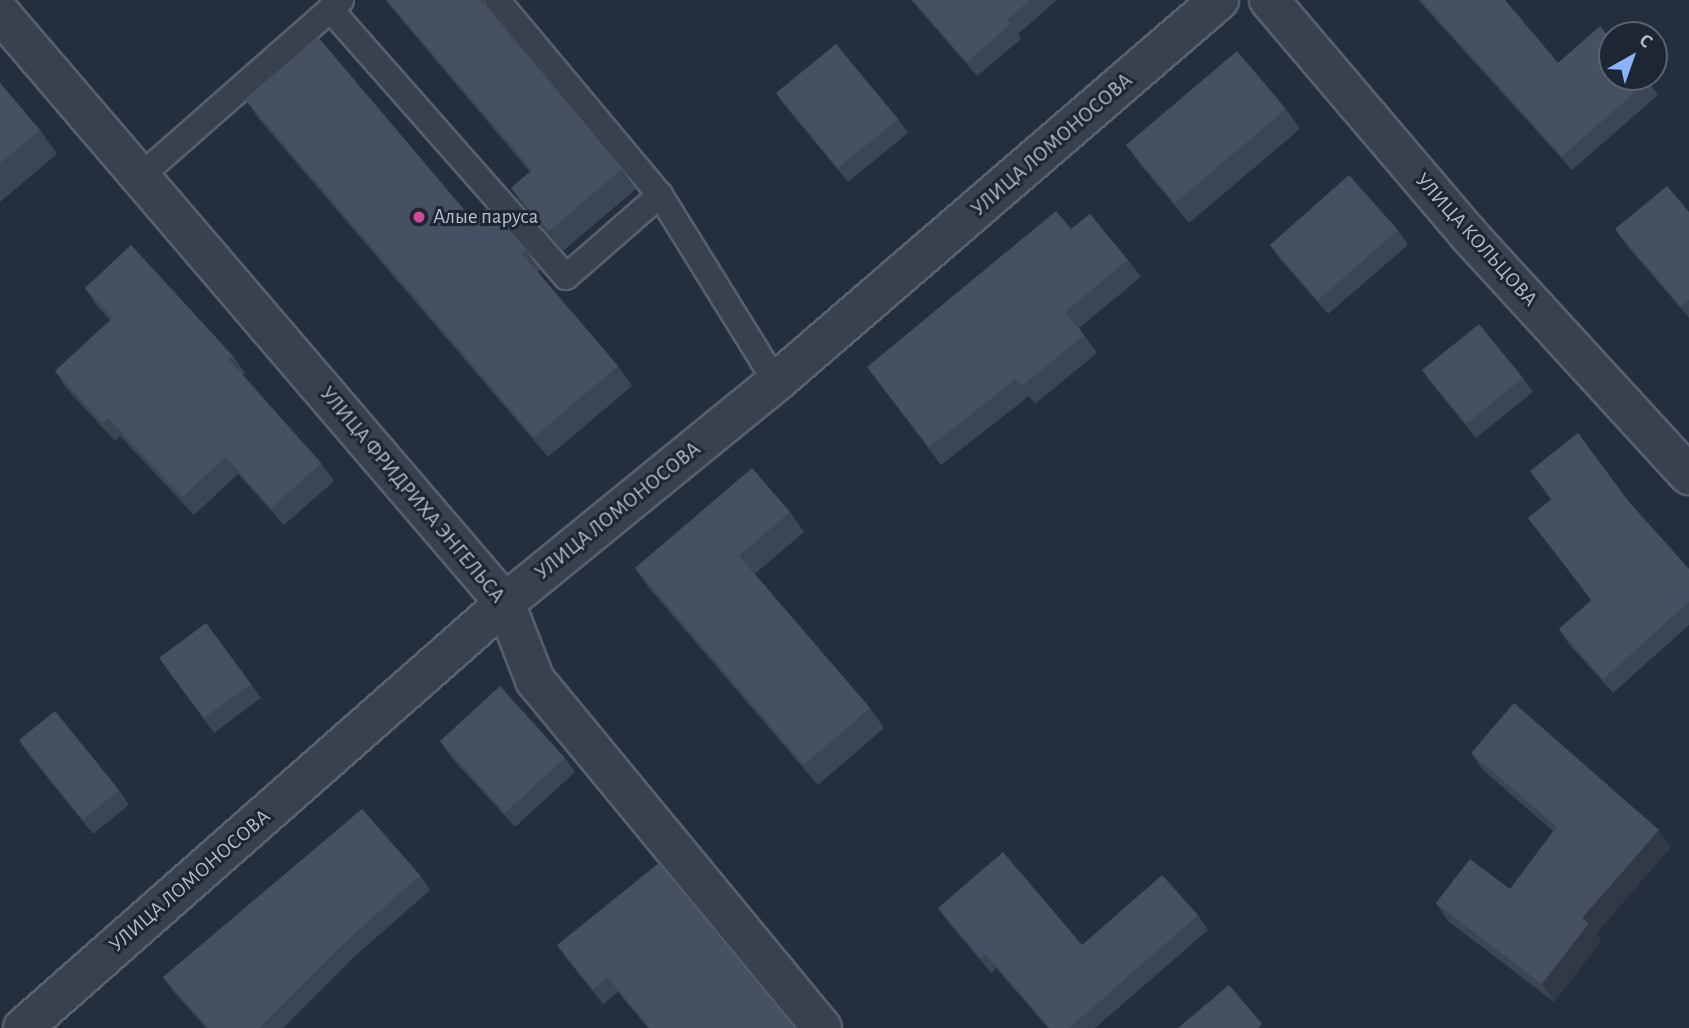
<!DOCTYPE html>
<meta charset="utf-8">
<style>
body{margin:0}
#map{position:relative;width:1689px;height:1028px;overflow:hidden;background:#242f3e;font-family:"Alegreya Sans",sans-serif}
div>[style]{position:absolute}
.roads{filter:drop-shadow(2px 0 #565f6c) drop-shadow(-2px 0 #565f6c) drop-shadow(0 2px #565f6c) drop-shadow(0 -2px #565f6c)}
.lane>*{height:24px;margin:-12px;padding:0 12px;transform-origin:12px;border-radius:12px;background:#38414e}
.street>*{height:38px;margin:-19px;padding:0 19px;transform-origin:19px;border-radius:19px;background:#38414e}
.wall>*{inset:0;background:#3b4654}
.shaded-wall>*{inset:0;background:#303945}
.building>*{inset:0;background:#455162}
.dots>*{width:19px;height:19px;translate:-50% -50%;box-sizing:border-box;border:4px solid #1d2633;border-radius:50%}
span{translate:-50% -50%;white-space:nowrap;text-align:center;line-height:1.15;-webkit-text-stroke:6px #1d2633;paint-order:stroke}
.street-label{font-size:21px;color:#b4bcc9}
.poi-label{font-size:21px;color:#b4bcc9}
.left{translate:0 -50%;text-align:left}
.north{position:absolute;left:1598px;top:21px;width:70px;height:70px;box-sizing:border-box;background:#1d2633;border:2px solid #59626f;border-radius:50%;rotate:40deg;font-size:19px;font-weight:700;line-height:28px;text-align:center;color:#b4bcc9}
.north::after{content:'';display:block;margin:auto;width:24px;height:32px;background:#8ab4f8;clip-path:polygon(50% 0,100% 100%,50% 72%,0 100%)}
</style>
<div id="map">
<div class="roads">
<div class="lane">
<div style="left:497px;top:0;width:254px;rotate:50.1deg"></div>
<div style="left:660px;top:195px;width:220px;rotate:58.2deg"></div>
<div style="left:330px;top:9px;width:357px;rotate:48.6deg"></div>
<div style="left:566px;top:277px;width:125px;rotate:-41.1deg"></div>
<div style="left:142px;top:175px;width:265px;rotate:-41.3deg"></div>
</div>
<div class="street">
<div style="left:1269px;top:0;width:307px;rotate:49.6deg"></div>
<div style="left:1468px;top:234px;width:327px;rotate:47.5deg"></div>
<div style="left:0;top:13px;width:777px;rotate:49.44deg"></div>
<div style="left:505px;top:603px;width:83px;rotate:68.7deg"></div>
<div style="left:535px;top:680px;width:451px;rotate:50.5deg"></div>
<div style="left:23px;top:1028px;width:643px;rotate:-41.4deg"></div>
<div style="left:505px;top:603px;width:350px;rotate:-39.2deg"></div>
<div style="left:776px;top:382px;width:585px;rotate:-40.77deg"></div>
</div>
</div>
<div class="wall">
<div style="clip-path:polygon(385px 0,484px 0,485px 5px,622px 169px,636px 189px,563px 251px,525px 208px,511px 188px,530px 172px)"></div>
<div style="clip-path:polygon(911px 0,1057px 0,1018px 34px,1021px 39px,977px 76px)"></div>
<div style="clip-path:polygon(1418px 0,1505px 0,1558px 63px,1648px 81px,1658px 95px,1572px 170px)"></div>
<div style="clip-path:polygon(0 83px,40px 130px,57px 154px,0 202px)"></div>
<div style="clip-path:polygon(776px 93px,898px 119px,908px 133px,848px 182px,786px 107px)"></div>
<div style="clip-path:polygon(245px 99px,473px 220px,526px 250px,540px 270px,538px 272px,618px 366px,632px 386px,548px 457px,259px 119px)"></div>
<div style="clip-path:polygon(1286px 109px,1300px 129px,1189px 223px,1140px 164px,1126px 145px)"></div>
<div style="clip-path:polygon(1689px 212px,1689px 318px,1628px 247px,1615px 229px)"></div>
<div style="clip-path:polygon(1071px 229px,1128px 260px,1141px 277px,1079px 328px,1097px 353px,1035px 404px,1029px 396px,941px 465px,867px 367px)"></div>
<div style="clip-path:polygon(1398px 230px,1408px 245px,1328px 314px,1280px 259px,1270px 245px)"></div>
<div style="clip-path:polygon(85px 288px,233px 356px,245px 373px,243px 375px,321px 463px,334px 481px,284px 525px,238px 474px,194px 515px,120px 436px,115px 441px,67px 389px,55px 371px,110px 320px,97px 306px)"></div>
<div style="clip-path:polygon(1422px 370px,1523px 378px,1533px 392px,1476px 438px,1432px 384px)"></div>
<div style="clip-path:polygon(1530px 471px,1629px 502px,1689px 569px,1689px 625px,1613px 693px,1569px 644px,1559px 629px,1591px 600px,1528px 518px,1551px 500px)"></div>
<div style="clip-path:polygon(790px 512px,804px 532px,755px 574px,870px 708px,884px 728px,818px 785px,649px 588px,635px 568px)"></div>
<div style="clip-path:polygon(169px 672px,251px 684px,261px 698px,214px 733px)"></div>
<div style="clip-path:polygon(19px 740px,119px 790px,129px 805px,93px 834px,29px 755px)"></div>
<div style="clip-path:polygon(440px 741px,565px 758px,575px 772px,515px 827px,450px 756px)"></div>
<div style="clip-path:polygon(1471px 753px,1671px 847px,1596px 933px,1601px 941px,1554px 1002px,1448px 921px,1436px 903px,1510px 889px,1553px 831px,1483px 770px)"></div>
<div style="clip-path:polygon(420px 875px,430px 890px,352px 959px,283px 1028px,206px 1028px,173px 991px,163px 977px)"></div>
<div style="clip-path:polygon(938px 908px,1082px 945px,1198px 915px,1208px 930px,1095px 1028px,1048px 1028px,996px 968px,991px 973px,948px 922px)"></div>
<div style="clip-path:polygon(557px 945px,796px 1028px,648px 1028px,618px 992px,603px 1004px,567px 959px)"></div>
</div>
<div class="shaded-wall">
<div style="clip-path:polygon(1659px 830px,1671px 847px,1596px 933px,1601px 941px,1554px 1002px,1542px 984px,1582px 918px)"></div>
</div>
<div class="building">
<div style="clip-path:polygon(387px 0,480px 0,622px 169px,549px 231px,511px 188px,532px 170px)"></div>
<div style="clip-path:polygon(913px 0,1030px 0,1007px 20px,1011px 24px,967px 62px)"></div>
<div style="clip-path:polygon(1421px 0,1505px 0,1558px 63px,1600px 26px,1612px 40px,1612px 77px,1645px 77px,1648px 81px,1562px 156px)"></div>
<div style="clip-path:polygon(318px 37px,473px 220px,488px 207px,526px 250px,522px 254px,618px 366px,534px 437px,245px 99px)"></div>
<div style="clip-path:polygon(836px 44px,898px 119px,838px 168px,776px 93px)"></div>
<div style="clip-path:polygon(1237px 51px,1286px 109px,1175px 203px,1126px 145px)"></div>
<div style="clip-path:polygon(0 83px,40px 130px,0 163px)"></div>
<div style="clip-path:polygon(1349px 175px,1398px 230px,1318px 300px,1270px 245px)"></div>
<div style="clip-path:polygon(1667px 186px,1689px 212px,1689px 299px,1681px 306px,1615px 229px)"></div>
<div style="clip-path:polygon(1056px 211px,1071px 229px,1090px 214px,1128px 260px,1065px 312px,1084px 335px,1022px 386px,1016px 379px,929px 447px,867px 367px)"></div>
<div style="clip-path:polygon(131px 245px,233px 356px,228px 359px,321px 463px,271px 508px,226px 457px,182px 497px,108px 418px,103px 423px,55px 371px,113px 318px,85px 288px)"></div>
<div style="clip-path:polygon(1479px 324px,1523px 378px,1466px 424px,1422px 370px)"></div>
<div style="clip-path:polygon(1578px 433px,1629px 502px,1689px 569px,1689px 602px,1603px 679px,1559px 629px,1592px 600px,1528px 518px,1552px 499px,1530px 471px)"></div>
<div style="clip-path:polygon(752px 468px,790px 512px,739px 556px,870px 708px,804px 765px,635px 568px)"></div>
<div style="clip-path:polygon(206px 623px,251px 684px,204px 718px,159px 658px)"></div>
<div style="clip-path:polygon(500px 686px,565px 758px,505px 813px,440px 741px)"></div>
<div style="clip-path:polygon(1514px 703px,1659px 830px,1582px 918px,1589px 923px,1542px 984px,1436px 903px,1470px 859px,1510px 889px,1557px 827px,1471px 753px)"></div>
<div style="clip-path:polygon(55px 711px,119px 790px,83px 820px,19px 740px)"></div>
<div style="clip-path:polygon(362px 809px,420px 875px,342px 945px,259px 1028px,209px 1028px,163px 977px)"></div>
<div style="clip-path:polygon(1003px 852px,1082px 945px,1162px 875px,1198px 915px,1069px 1028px,1050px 1028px,986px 954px,981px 958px,938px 908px)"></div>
<div style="clip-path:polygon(659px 863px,795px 1028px,796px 1028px,650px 1028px,608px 978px,593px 989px,557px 945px)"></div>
<div style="clip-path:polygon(1229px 985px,1262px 1024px,1258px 1028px,1178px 1028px)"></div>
</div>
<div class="dots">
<div style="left:419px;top:217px;background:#d1479c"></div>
</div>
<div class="street-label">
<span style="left:1052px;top:145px;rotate:-41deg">УЛИЦА ЛОМОНОСОВА</span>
<span style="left:1476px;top:240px;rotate:48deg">УЛИЦА КОЛЬЦОВА</span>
<span style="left:412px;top:495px;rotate:50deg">УЛИЦА ФРИДРИХА ЭНГЕЛЬСА</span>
<span style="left:618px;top:511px;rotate:-39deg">УЛИЦА ЛОМОНОСОВА</span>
<span style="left:190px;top:881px;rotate:-41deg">УЛИЦА ЛОМОНОСОВА</span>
</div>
<div class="poi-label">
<span class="left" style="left:433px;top:217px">Алые паруса</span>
</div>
<div class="north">С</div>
</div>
